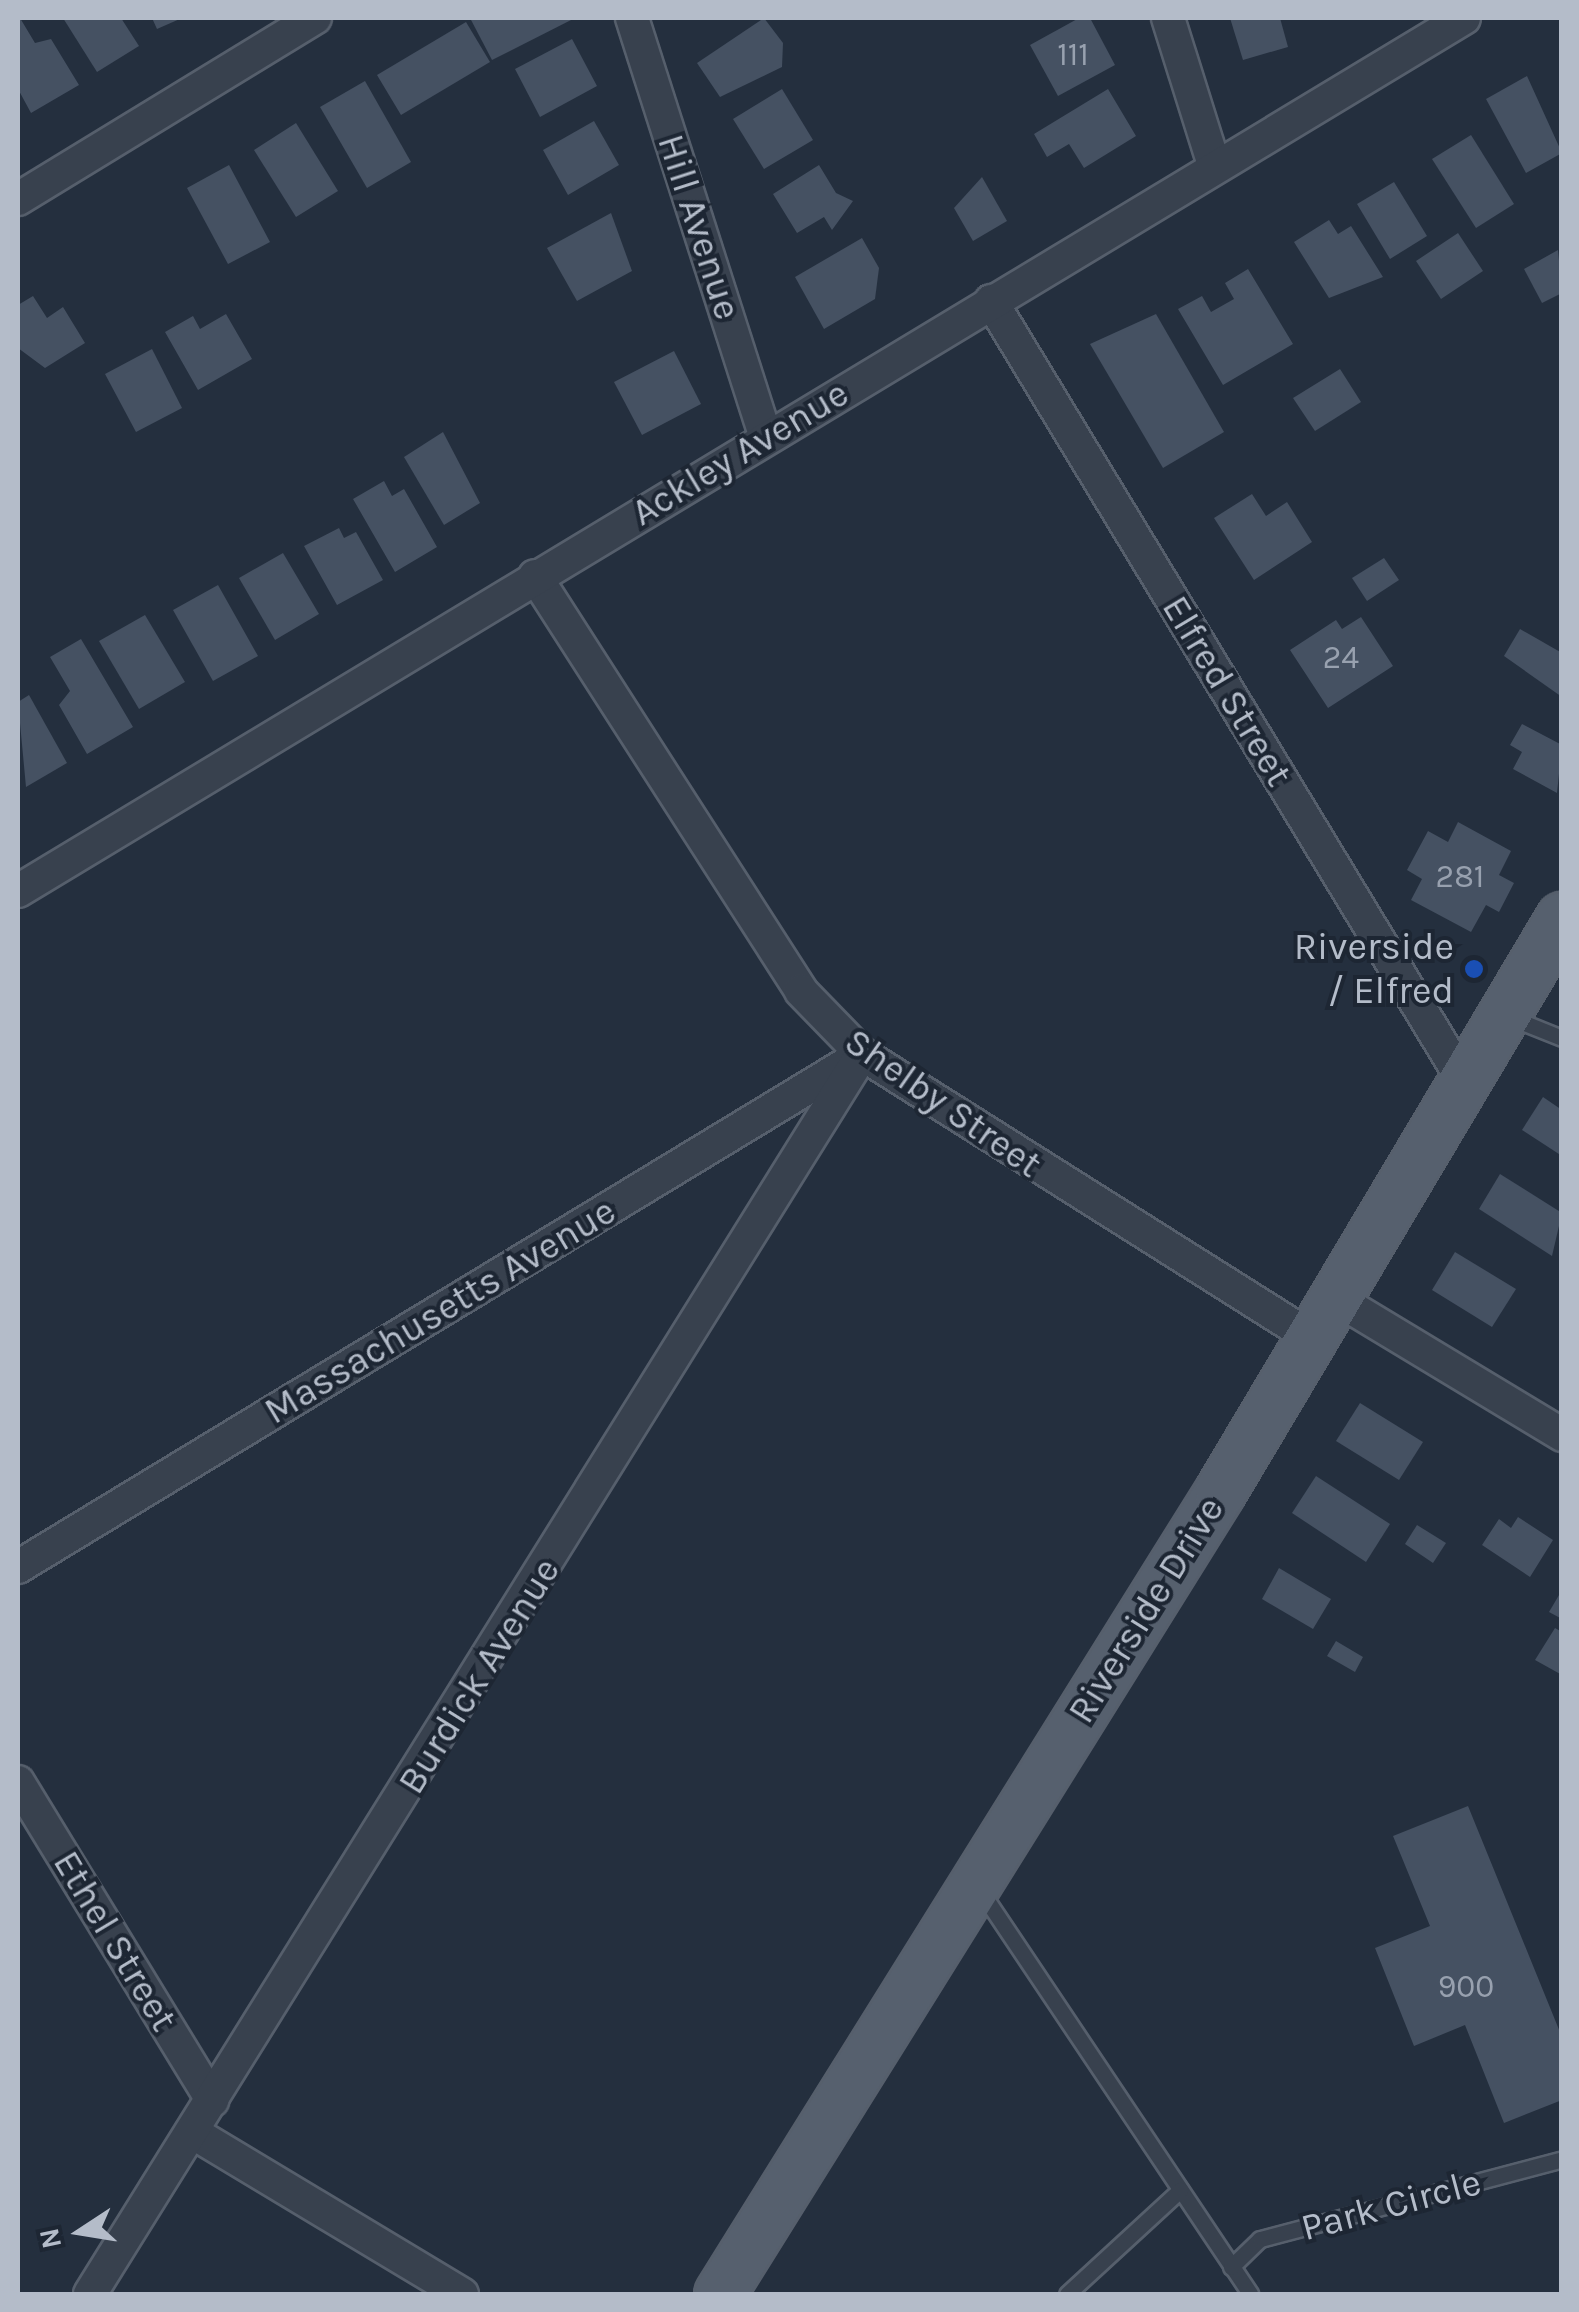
<!DOCTYPE html>
<style>
body{margin:0}
#map{position:relative;width:1579px;height:2312px;overflow:hidden;background:#242f3e;font-family:Karla,sans-serif}
div>[style]{position:absolute}
.building>*{inset:0;background:#455162}
.roads{filter:drop-shadow(2px 0 #565f6c) drop-shadow(-2px 0 #565f6c) drop-shadow(0 2px #565f6c) drop-shadow(0 -2px #565f6c)}
.lane>*{height:15px;margin:-7.5px;padding:0 7.5px;transform-origin:7.5px;border-radius:7.5px;background:#38414e}
.street>*{height:32px;margin:-16px;padding:0 16px;transform-origin:16px;border-radius:16px;background:#38414e}
.primary>*{height:50px;margin:-25px;padding:0 25px;transform-origin:25px;border-radius:25px;background:#56606e}
.dots>*{width:28px;height:28px;translate:-50% -50%;box-sizing:border-box;border:5px solid #1d2633;border-radius:50%}
span{translate:-50% -50%;white-space:nowrap;text-align:center;line-height:1.15;-webkit-text-stroke:8px #1d2633;paint-order:stroke}
.number-label{font-size:32px;color:#98a1af}
.number-label span{-webkit-text-stroke-width:0}
.street-label{font-size:38px;color:#b4bcc9}
.poi-label{font-size:38px;color:#b4bcc9}
.right{translate:-100% -50%;text-align:right}
.frame{position:absolute;inset:0;border:20px solid #b4bcc9;pointer-events:none}
.north{position:absolute;left:30px;top:2182px;width:100px;height:100px;-webkit-text-stroke:8px #1d2633;paint-order:stroke;rotate:258deg;font-size:28px;font-weight:700;line-height:40px;text-align:center;color:#b4bcc9}
.north::after{content:'';display:block;margin:auto;width:35px;height:45px;background:#b4bcc9;clip-path:polygon(50% 0,100% 100%,50% 72%,0 100%)}
</style>
<div id="map">
<div class="building">
<div style="clip-path:polygon(20px 18px,35px 43px,51px 39px,79px 85px,31px 113px,18px 89px)"></div>
<div style="clip-path:polygon(63px 18px,121px 18px,139px 46px,97px 72px)"></div>
<div style="clip-path:polygon(152px 18px,182px 18px,157px 29px)"></div>
<div style="clip-path:polygon(470px 18px,575px 18px,492px 60px)"></div>
<div style="clip-path:polygon(764px 18px,783px 43px,782px 67px,720px 97px,697px 63px)"></div>
<div style="clip-path:polygon(1079px 18px,1090px 18px,1115px 65px,1058px 96px,1030px 45px)"></div>
<div style="clip-path:polygon(1230px 18px,1280px 18px,1288px 47px,1243px 60px)"></div>
<div style="clip-path:polygon(466px 22px,490px 62px,401px 115px,377px 75px)"></div>
<div style="clip-path:polygon(572px 39px,597px 86px,540px 117px,515px 69px)"></div>
<div style="clip-path:polygon(1527px 76px,1562px 153px,1526px 173px,1486px 99px)"></div>
<div style="clip-path:polygon(365px 81px,411px 162px,367px 188px,320px 107px)"></div>
<div style="clip-path:polygon(782px 89px,813px 140px,764px 169px,733px 119px)"></div>
<div style="clip-path:polygon(1108px 89px,1136px 136px,1084px 168px,1069px 144px,1047px 157px,1034px 134px)"></div>
<div style="clip-path:polygon(594px 121px,619px 165px,568px 195px,543px 150px)"></div>
<div style="clip-path:polygon(296px 123px,338px 191px,296px 217px,254px 150px)"></div>
<div style="clip-path:polygon(1471px 135px,1514px 204px,1476px 228px,1432px 159px)"></div>
<div style="clip-path:polygon(229px 165px,270px 242px,228px 264px,187px 188px)"></div>
<div style="clip-path:polygon(819px 165px,836px 193px,853px 201px,832px 230px,824px 217px,797px 233px,773px 194px)"></div>
<div style="clip-path:polygon(982px 177px,1007px 221px,973px 241px,954px 208px)"></div>
<div style="clip-path:polygon(1394px 182px,1427px 236px,1390px 259px,1357px 204px)"></div>
<div style="clip-path:polygon(611px 213px,632px 271px,577px 301px,547px 248px)"></div>
<div style="clip-path:polygon(1329px 220px,1338px 234px,1351px 226px,1383px 277px,1329px 298px,1294px 242px)"></div>
<div style="clip-path:polygon(1458px 233px,1483px 271px,1441px 299px,1416px 261px)"></div>
<div style="clip-path:polygon(862px 238px,879px 268px,875px 299px,824px 329px,795px 277px)"></div>
<div style="clip-path:polygon(1558px 250px,1562px 293px,1542px 303px,1524px 269px)"></div>
<div style="clip-path:polygon(1248px 269px,1293px 344px,1223px 385px,1178px 309px,1202px 296px,1211px 312px,1234px 299px,1225px 283px)"></div>
<div style="clip-path:polygon(33px 296px,47px 318px,63px 307px,85px 343px,45px 368px,18px 348px,18px 305px)"></div>
<div style="clip-path:polygon(226px 314px,252px 359px,198px 390px,165px 332px,193px 316px,200px 329px)"></div>
<div style="clip-path:polygon(1156px 314px,1224px 432px,1163px 468px,1090px 344px)"></div>
<div style="clip-path:polygon(152px 349px,182px 408px,136px 432px,105px 374px)"></div>
<div style="clip-path:polygon(674px 351px,701px 404px,642px 435px,614px 382px)"></div>
<div style="clip-path:polygon(1340px 369px,1361px 402px,1315px 431px,1293px 398px)"></div>
<div style="clip-path:polygon(443px 432px,480px 503px,444px 525px,404px 457px)"></div>
<div style="clip-path:polygon(384px 481px,392px 496px,404px 489px,437px 547px,395px 572px,353px 499px)"></div>
<div style="clip-path:polygon(1252px 494px,1266px 516px,1287px 502px,1312px 542px,1254px 580px,1214px 518px)"></div>
<div style="clip-path:polygon(339px 528px,344px 538px,356px 532px,383px 580px,337px 605px,304px 546px)"></div>
<div style="clip-path:polygon(283px 553px,319px 614px,275px 640px,239px 578px)"></div>
<div style="clip-path:polygon(1384px 558px,1399px 580px,1367px 601px,1352px 578px)"></div>
<div style="clip-path:polygon(218px 585px,258px 656px,213px 681px,173px 610px)"></div>
<div style="clip-path:polygon(145px 615px,185px 682px,139px 709px,99px 641px)"></div>
<div style="clip-path:polygon(1361px 617px,1393px 666px,1328px 708px,1290px 650px,1336px 620px,1342px 629px)"></div>
<div style="clip-path:polygon(1520px 629px,1562px 653px,1562px 697px,1504px 656px)"></div>
<div style="clip-path:polygon(81px 639px,133px 727px,87px 754px,59px 705px,70px 691px,50px 657px)"></div>
<div style="clip-path:polygon(29px 695px,67px 763px,26px 787px,18px 702px)"></div>
<div style="clip-path:polygon(1522px 724px,1562px 745px,1557px 793px,1513px 769px,1522px 752px,1510px 745px)"></div>
<div style="clip-path:polygon(1458px 822px,1511px 851px,1499px 875px,1514px 883px,1499px 912px,1486px 905px,1471px 932px,1411px 900px,1422px 879px,1407px 870px,1428px 831px,1448px 842px)"></div>
<div style="clip-path:polygon(1543px 1097px,1562px 1110px,1562px 1156px,1522px 1130px)"></div>
<div style="clip-path:polygon(1500px 1174px,1562px 1213px,1552px 1256px,1479px 1209px)"></div>
<div style="clip-path:polygon(1455px 1252px,1516px 1289px,1492px 1327px,1432px 1290px)"></div>
<div style="clip-path:polygon(1360px 1403px,1423px 1442px,1399px 1480px,1336px 1441px)"></div>
<div style="clip-path:polygon(1316px 1476px,1390px 1524px,1366px 1562px,1292px 1513px)"></div>
<div style="clip-path:polygon(1518px 1517px,1553px 1540px,1530px 1577px,1482px 1545px,1499px 1519px,1511px 1528px)"></div>
<div style="clip-path:polygon(1417px 1525px,1446px 1543px,1433px 1563px,1405px 1544px)"></div>
<div style="clip-path:polygon(1279px 1568px,1331px 1599px,1313px 1629px,1262px 1599px)"></div>
<div style="clip-path:polygon(1562px 1590px,1562px 1619px,1549px 1612px)"></div>
<div style="clip-path:polygon(1555px 1628px,1562px 1632px,1562px 1675px,1535px 1660px)"></div>
<div style="clip-path:polygon(1336px 1641px,1363px 1657px,1355px 1672px,1327px 1656px)"></div>
<div style="clip-path:polygon(1468px 1806px,1562px 2037px,1562px 2100px,1504px 2123px,1465px 2025px,1414px 2046px,1375px 1948px,1430px 1926px,1393px 1836px)"></div>
</div>
<div class="roads">
<div class="lane">
<div style="left:1512px;top:1018px;width:54px;rotate:21.8deg"></div>
<div style="left:980px;top:1890px;width:486px;rotate:56.2deg"></div>
<div style="left:1231px;top:2267px;width:40px;rotate:-44deg"></div>
<div style="left:1260px;top:2239px;width:312px;rotate:-14.8deg"></div>
<div style="left:1067px;top:2294px;width:154px;rotate:-42.6deg"></div>
</div>
<div class="street">
<div style="left:632px;top:18px;width:440px;rotate:72.3deg"></div>
<div style="left:1168px;top:18px;width:154px;rotate:72.6deg"></div>
<div style="left:18px;top:199px;width:348px;rotate:-31.4deg"></div>
<div style="left:991px;top:301px;width:912px;rotate:58.77deg"></div>
<div style="left:535px;top:576px;width:493px;rotate:57.3deg"></div>
<div style="left:801px;top:991px;width:88px;rotate:45.9deg"></div>
<div style="left:862px;top:1054px;width:529px;rotate:32.25deg"></div>
<div style="left:18px;top:891px;width:1689px;rotate:-31.12deg"></div>
<div style="left:1332px;top:1296px;width:269px;rotate:31.1deg"></div>
<div style="left:18px;top:1567px;width:983px;rotate:-31.26deg"></div>
<div style="left:18px;top:1782px;width:373px;rotate:58.6deg"></div>
<div style="left:192px;top:2132px;width:315px;rotate:31deg"></div>
<div style="left:90px;top:2294px;width:1461px;rotate:-58.09deg"></div>
</div>
<div class="primary">
<div style="left:720px;top:2294px;width:946px;rotate:-58.04deg"></div>
<div style="left:1221px;top:1491px;width:667px;rotate:-59.24deg"></div>
</div>
</div>
<div class="dots">
<div style="left:1474px;top:969px;background:#1a4fb4"></div>
</div>
<div class="number-label">
<span style="left:1073px;top:55px">111</span>
<span style="left:1341px;top:658px">24</span>
<span style="left:1460px;top:877px">281</span>
<span style="left:1466px;top:1987px">900</span>
</div>
<div class="street-label">
<span style="left:699px;top:227px;rotate:72deg">Hill Avenue</span>
<span style="left:740px;top:453px;rotate:-31deg">Ackley Avenue</span>
<span style="left:1227px;top:691px;rotate:59deg">Elfred Street</span>
<span style="left:943px;top:1103px;rotate:35deg">Shelby Street</span>
<span style="left:440px;top:1311px;rotate:-31deg">Massachusetts Avenue</span>
<span style="left:1146px;top:1610px;rotate:-58deg">Riverside Drive</span>
<span style="left:479px;top:1676px;rotate:-58deg">Burdick Avenue</span>
<span style="left:115px;top:1941px;rotate:59deg">Ethel Street</span>
<span style="left:1391px;top:2205px;rotate:-15deg">Park Circle</span>
</div>
<div class="poi-label">
<span class="right" style="left:1454px;top:969px">Riverside<br>/ Elfred</span>
</div>
<div class="frame"></div>
<div class="north">N</div>
</div>
